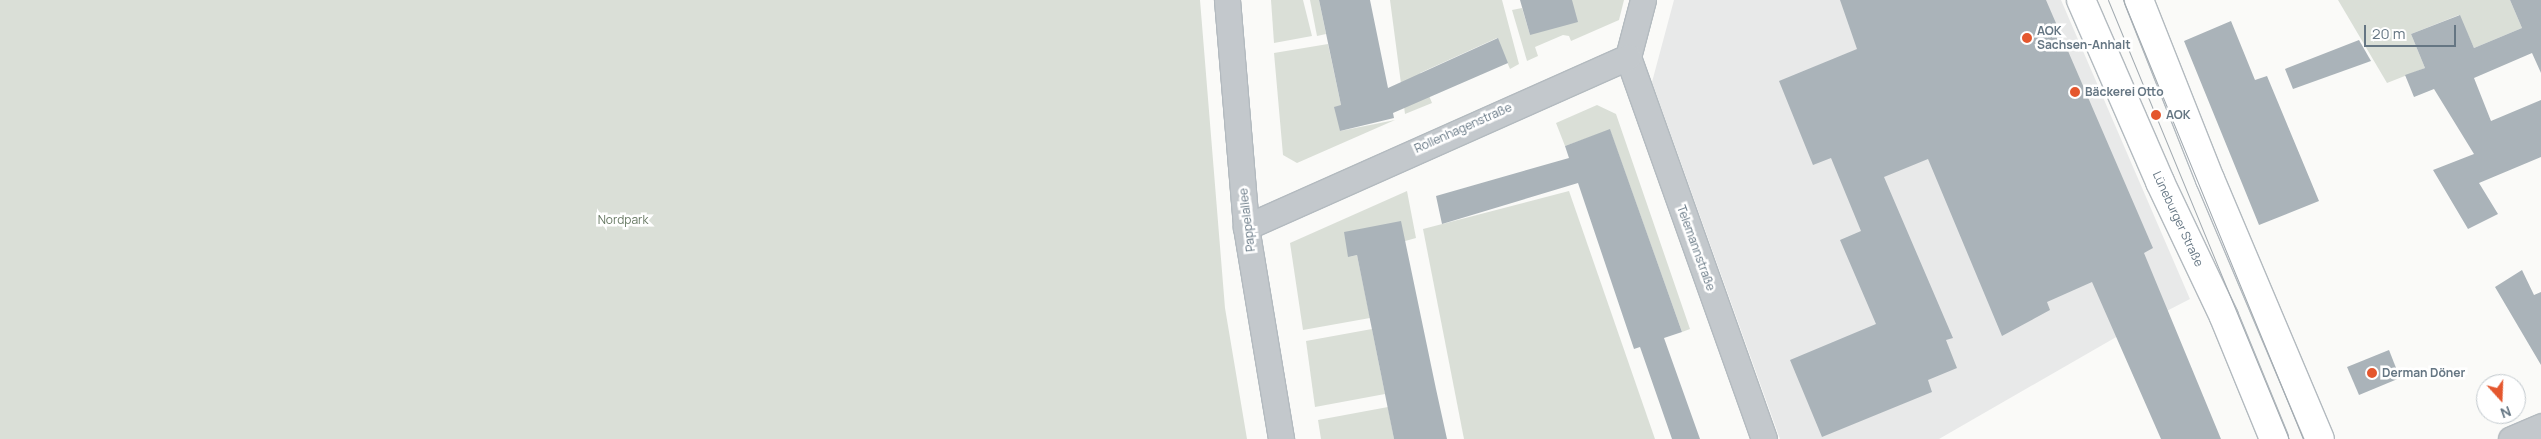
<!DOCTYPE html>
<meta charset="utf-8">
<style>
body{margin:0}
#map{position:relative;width:2541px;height:439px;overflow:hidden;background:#fafaf8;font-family:Manrope,sans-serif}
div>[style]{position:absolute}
.built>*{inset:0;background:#e8e9e9}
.green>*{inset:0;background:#dadfd7}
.building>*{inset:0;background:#aab3b9}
.roads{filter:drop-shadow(1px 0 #b3babf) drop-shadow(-1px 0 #b3babf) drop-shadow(0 1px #b3babf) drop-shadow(0 -1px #b3babf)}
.street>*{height:25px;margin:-12.5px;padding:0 12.5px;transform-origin:12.5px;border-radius:12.5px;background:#c3c8cc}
.secondary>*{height:28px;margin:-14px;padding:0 14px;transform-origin:14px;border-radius:14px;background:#fff}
.tram>*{height:1px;margin:-0.5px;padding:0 0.5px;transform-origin:0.5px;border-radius:0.5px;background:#a2aab0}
.dots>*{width:14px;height:14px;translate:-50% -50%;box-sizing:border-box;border:2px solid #fff;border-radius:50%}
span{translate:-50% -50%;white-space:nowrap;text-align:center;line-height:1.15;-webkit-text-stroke:5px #fff;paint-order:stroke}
.poi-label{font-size:12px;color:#657683;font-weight:700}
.left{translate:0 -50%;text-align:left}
.street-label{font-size:12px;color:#657683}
.park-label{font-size:12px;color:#687a64}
.north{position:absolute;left:2476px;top:374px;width:50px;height:50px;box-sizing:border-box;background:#fff;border:1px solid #c1c8cd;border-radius:50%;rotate:160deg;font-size:14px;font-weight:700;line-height:20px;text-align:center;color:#657683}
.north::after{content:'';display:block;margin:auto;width:18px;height:22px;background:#e4572e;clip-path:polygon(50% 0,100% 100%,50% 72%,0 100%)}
.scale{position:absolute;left:2364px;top:25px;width:92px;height:22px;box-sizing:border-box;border:2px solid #657683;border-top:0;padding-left:6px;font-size:15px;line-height:18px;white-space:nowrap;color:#657683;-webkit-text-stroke:4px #fff;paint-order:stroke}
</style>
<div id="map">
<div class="built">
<div style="clip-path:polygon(1674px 0,2061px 0,2190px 299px,2118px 336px,1939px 439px,1780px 439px,1652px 82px)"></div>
</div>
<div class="green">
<div style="clip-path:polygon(0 0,1200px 0,1225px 308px,1247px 439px,0 439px)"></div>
<div style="clip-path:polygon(1271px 0,1303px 0,1312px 36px,1274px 43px)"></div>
<div style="clip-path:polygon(1310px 0,1319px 0,1326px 34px,1317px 36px)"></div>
<div style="clip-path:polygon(1390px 0,1502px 0,1519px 64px,1510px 69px,1497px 38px,1420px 73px,1432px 103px,1405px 114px)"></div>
<div style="clip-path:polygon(1572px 0,1624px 0,1619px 20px,1571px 41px,1569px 36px,1563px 35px,1535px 47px,1538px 56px,1527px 61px,1512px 10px,1522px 8px,1530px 35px)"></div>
<div style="clip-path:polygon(2338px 0,2510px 0,2522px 28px,2474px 48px,2459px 15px,2411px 34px,2425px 68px,2387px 83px)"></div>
<div style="clip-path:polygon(1328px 44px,1341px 105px,1340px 131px,1395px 120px,1297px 163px,1283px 155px,1274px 53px)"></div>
<div style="clip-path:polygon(1597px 105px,1616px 114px,1690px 329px,1682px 332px,1610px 130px,1565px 146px,1556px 123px)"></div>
<div style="clip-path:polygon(1407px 191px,1416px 238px,1348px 257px,1357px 255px,1370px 318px,1303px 330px,1290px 243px)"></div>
<div style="clip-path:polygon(1569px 191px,1655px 439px,1464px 439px,1423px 229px)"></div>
<div style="clip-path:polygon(1372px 329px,1385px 394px,1315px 407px,1306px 341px)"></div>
<div style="clip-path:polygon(1388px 407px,1394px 439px,1321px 439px,1318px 420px)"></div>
</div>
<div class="building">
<div style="clip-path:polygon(1319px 0,1370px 0,1388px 88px,1498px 38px,1508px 63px,1393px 113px,1394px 118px,1340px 131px,1334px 107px,1341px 105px)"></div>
<div style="clip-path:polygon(1520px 0,1572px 0,1578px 22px,1530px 35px)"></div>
<div style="clip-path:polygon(1840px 0,2046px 0,2153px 248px,2144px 253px,2221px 439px,2161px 439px,2092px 282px,2047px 302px,2050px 310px,2002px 336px,1928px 159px,1884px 177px,1953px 338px,1946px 340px,1957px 368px,1928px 380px,1932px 392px,1822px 437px,1790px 360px,1876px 324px,1840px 240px,1861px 231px,1831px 158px,1813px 165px,1779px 81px,1857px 49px)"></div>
<div style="clip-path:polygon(2510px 0,2541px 0,2541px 73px,2532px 53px,2474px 78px,2491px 121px,2541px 100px,2541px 157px,2479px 183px,2498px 214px,2468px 229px,2433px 170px,2474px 154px,2434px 89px,2414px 97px,2405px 75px,2425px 68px,2411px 34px,2460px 15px,2474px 48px,2522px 28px)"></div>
<div style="clip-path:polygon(2231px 21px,2255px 80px,2267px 76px,2319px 201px,2259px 225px,2184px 41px)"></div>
<div style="clip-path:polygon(2359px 40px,2371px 61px,2293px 89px,2285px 69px)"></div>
<div style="clip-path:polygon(1610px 129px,1682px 332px,1664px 338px,1700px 439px,1672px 439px,1640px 347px,1634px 349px,1578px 183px,1442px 224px,1436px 196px,1569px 158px,1565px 146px)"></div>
<div style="clip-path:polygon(1401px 221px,1436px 389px,1447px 439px,1394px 439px,1357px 255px,1348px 257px,1344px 232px)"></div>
<div style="clip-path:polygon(2522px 270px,2534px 295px,2541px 292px,2541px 365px,2495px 287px)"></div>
<div style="clip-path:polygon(2389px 350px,2400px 378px,2359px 395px,2347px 367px)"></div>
</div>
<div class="roads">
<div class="street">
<div style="left:1227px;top:0;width:228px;rotate:85.2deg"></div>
<div style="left:1246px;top:227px;width:215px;rotate:80.6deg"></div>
<div style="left:1628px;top:57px;width:405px;rotate:70.4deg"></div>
<div style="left:1628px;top:57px;width:59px;rotate:-75.3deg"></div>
<div style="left:1246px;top:227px;width:418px;rotate:-24deg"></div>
<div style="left:2511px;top:439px;width:33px;rotate:-23deg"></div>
</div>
<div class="secondary">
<div style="left:2081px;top:0;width:198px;rotate:66.5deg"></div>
<div style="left:2160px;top:182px;width:149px;rotate:64.6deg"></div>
<div style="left:2224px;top:317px;width:132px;rotate:67.7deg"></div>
<div style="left:2139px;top:0;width:193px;rotate:68.4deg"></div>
<div style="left:2210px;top:179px;width:282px;rotate:67.1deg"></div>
</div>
</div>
<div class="tram">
<div style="left:2108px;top:0;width:475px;rotate:67.6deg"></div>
<div style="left:2123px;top:0;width:474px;rotate:67.7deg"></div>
</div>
<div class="dots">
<div style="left:2027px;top:38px;background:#e4572e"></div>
<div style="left:2075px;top:92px;background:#e4572e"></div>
<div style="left:2156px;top:115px;background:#e4572e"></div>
<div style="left:2372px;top:373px;background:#e4572e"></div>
</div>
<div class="poi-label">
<span class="left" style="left:2037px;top:38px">AOK<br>Sachsen-Anhalt</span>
<span class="left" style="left:2085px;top:92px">Bäckerei Otto</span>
<span class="left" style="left:2166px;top:115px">AOK</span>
<span class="left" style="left:2382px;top:373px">Derman Döner</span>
</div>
<div class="street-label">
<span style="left:1463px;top:128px;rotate:-24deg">Rollenhagenstraße</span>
<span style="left:2178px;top:219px;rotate:65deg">Lüneburger Straße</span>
<span style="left:1247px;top:220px;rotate:-97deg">Pappelallee</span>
<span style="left:1696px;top:248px;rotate:70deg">Telemannstraße</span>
</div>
<div class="park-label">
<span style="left:623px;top:220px">Nordpark</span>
</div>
<div class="north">N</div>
<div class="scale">20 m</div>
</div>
